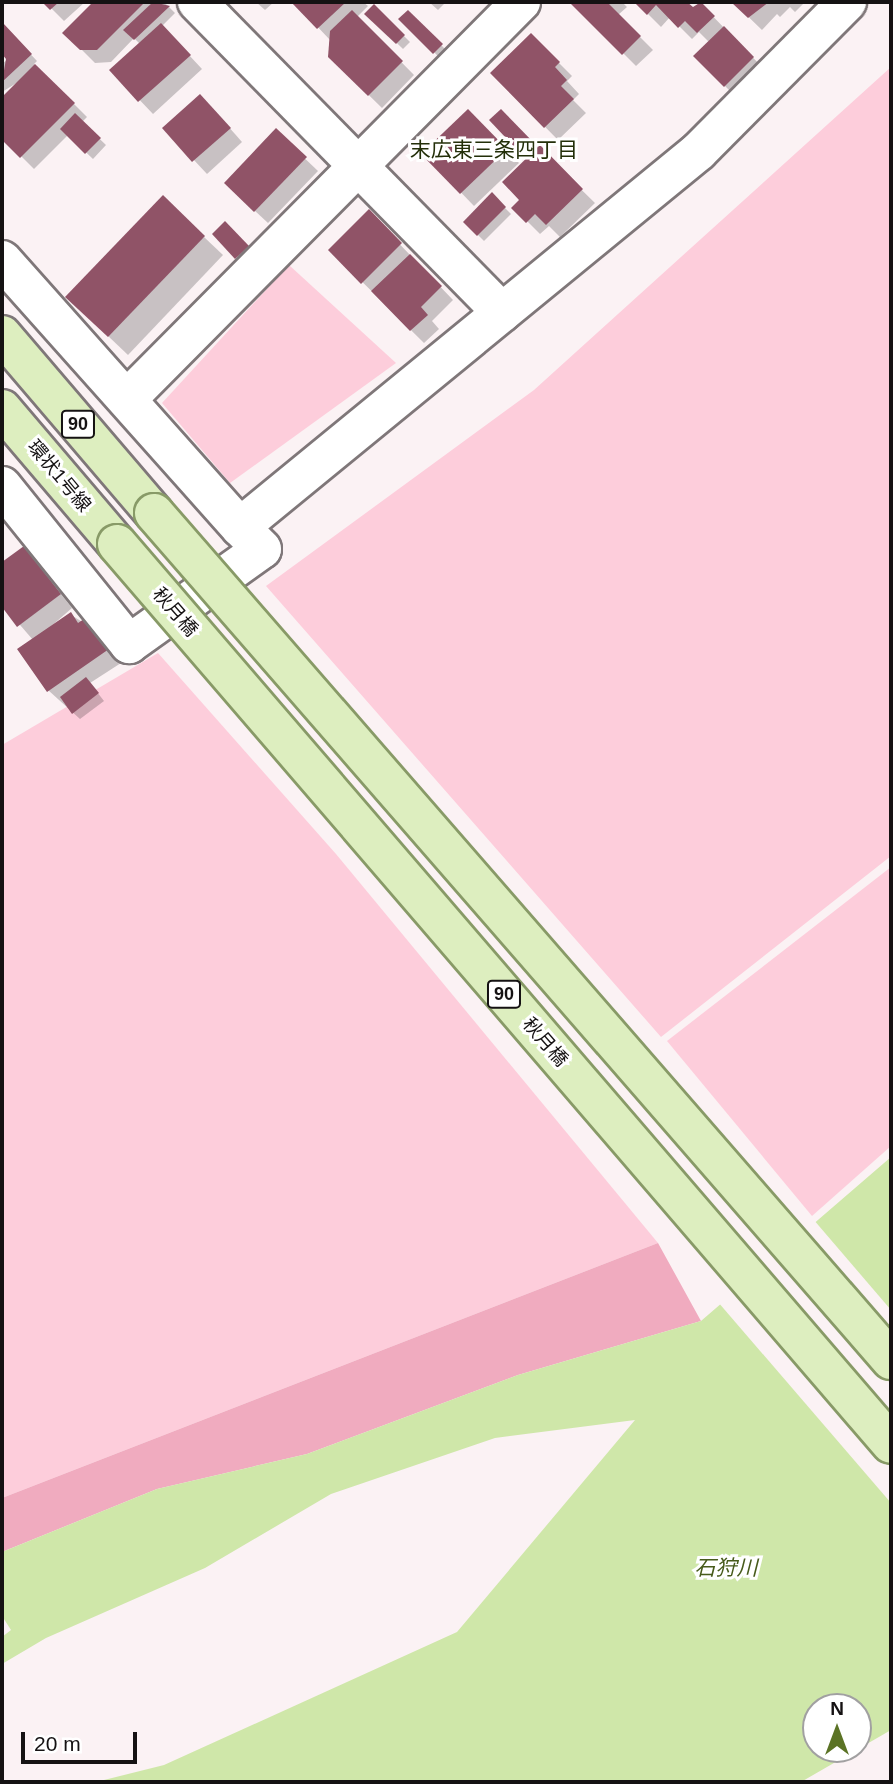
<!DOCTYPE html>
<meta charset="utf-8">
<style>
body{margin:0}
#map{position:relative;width:893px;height:1784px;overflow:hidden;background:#fbf2f4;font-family:Helvetica,"Noto Sans JP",sans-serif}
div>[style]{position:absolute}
.green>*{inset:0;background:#fdcddb}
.forest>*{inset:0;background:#f0abbf}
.water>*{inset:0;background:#cfe7a9}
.pier>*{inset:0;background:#fbf2f4}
.shadow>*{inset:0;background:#0003}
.building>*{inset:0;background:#905367}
.roads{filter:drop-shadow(2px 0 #7f7779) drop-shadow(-2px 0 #7f7779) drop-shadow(0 2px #7f7779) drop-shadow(0 -2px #7f7779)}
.minor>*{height:38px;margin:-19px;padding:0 19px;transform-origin:19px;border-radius:19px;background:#fff}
.primary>*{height:38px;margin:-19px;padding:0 19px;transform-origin:19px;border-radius:19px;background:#ddeebf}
.bridges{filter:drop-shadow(2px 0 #889a67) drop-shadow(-2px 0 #889a67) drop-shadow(0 2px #889a67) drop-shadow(0 -2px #889a67)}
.primary-bridge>*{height:38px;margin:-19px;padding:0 19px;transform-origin:19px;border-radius:19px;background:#ddeebf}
span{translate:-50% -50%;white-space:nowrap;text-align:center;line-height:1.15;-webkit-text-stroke:6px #fff;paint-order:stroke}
.shield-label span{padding:2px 5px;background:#fff;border:2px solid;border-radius:5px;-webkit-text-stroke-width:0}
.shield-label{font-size:18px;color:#151213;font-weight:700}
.street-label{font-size:19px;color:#151213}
.neighbourhood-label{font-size:21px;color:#232f09}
.water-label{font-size:21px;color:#475b1b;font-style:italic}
.frame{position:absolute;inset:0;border:4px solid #151213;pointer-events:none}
.north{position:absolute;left:802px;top:1693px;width:70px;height:70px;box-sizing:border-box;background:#fff;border:2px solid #a1a0a1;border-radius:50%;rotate:0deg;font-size:19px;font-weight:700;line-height:28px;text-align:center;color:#151213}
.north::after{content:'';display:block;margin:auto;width:24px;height:32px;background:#5b7325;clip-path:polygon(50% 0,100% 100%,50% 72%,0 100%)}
.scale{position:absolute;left:21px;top:1732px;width:116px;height:32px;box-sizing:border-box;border:4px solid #151213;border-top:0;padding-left:9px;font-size:21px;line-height:24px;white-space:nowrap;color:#151213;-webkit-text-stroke:5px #fff;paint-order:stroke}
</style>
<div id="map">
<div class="green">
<div style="clip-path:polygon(891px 67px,891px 856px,661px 1037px,266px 586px,534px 390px)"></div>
<div style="clip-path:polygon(289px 265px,396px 363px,230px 483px,162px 403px)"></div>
<div style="clip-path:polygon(158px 653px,336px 854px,658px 1243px,2px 1498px,2px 745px)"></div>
<div style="clip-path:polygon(891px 867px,891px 1146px,812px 1216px,667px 1041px)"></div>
</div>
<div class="forest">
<div style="clip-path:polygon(658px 1243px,701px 1321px,518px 1375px,307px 1454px,157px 1489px,2px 1552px,2px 1498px)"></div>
</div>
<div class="water">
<div style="clip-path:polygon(evenodd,891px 1157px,891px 1730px,801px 1782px,96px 1782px,164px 1765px,457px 1632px,635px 1420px,495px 1438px,331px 1494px,205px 1568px,46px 1638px,2px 1664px,2px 1637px,11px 1630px,2px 1616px,2px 1552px,157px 1489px,307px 1454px,518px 1375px,701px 1321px,891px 1157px,816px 1707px,858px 1707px,858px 1749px,816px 1749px,816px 1707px)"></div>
</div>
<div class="pier">
<div style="clip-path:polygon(813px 1219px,891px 1310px,891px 1503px,718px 1302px)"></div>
</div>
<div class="shadow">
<div style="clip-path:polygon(45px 2px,85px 2px,64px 21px)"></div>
<div style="clip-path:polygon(95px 2px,164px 2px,175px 13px,162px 26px,202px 69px,153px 114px,111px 70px,140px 44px,134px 38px,111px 62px,95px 63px,65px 33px)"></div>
<div style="clip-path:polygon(256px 2px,274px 2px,265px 10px)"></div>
<div style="clip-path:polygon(294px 2px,363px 2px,368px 6px,357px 17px,414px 75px,382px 108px,330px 57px,331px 41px)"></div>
<div style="clip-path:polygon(429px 2px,446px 2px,438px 10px)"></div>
<div style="clip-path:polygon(572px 2px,622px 2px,627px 7px,618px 15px,653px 50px,636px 66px)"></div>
<div style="clip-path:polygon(636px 2px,685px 2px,693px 10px,700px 3px,766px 71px,738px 99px,695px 56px,709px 42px,699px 32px,692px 39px,670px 17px,661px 27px)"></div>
<div style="clip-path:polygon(733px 2px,805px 2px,795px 12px,790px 7px,780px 17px,777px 14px,762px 30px)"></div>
<div style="clip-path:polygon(374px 6px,410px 42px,403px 49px,367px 14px)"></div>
<div style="clip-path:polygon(408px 12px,448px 52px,441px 59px,400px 19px)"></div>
<div style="clip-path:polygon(3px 25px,37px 61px,34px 64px,87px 117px,82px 122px,106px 145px,93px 159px,68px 135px,34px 169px,2px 137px,2px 99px,23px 79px,2px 92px,2px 64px,8px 59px,2px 52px)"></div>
<div style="clip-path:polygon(531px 35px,572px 76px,567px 81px,579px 94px,573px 100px,586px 113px,558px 140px,492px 73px)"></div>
<div style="clip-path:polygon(213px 109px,242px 142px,207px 174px,164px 128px)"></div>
<div style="clip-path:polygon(468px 111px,519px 163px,474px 206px,424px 154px)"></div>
<div style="clip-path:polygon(501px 111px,595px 203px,560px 237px,549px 226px,540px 234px,514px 208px,521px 200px,529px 158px)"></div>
<div style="clip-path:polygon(276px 131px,318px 171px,268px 223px,239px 196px)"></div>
<div style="clip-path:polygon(492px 195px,511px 214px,484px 241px,465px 222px)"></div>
<div style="clip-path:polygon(369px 212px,453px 300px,432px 321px,439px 329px,424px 343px,330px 250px)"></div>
<div style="clip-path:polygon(225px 224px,254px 254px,243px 264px,214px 234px)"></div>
<div style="clip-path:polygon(204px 237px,223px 255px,128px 355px,86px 315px)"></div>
<div style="clip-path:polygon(24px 548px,72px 608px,41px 635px,71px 615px,99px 632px,121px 663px,90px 683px,104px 701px,80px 719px,48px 690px,33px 640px,2px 604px,2px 564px)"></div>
</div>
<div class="building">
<div style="clip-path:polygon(42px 2px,59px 2px,50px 10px)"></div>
<div style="clip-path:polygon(93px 2px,145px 2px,97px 50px,80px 50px,62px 33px)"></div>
<div style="clip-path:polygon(153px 2px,170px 6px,134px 40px,123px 30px)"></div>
<div style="clip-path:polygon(291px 2px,346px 2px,317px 29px)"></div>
<div style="clip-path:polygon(569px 2px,607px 2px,641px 36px,622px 55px)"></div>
<div style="clip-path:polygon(634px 2px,687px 2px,693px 7px,701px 2px,715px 16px,697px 33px,685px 21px,678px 28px,656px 5px,647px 15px)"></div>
<div style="clip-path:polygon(731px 2px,769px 2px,748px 18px)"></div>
<div style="clip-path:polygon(374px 4px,405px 35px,396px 44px,364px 14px)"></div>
<div style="clip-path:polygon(352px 10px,403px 61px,368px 96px,328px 57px,330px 31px)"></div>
<div style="clip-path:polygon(408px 10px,443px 44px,433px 54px,398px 19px)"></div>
<div style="clip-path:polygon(3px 23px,32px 54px,2px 82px,6px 59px,2px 54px)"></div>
<div style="clip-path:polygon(161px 23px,191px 55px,138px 102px,109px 70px)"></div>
<div style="clip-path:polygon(724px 26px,754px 57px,724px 87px,693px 56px)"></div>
<div style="clip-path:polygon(531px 33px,560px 62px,555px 67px,567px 80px,561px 86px,574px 99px,544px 128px,490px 73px)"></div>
<div style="clip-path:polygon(35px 64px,75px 103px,20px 158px,2px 140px,2px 97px)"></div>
<div style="clip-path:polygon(200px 94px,231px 128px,192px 162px,162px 128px)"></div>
<div style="clip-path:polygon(468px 109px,507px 149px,460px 194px,421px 154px)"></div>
<div style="clip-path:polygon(501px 109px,535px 144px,523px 156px,489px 120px)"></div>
<div style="clip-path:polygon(75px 113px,101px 138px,85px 154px,60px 129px)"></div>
<div style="clip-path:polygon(276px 128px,307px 157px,254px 212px,224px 183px)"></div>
<div style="clip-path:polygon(540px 145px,583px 189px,546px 225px,535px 214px,526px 223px,511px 208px,519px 200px,502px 182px)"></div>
<div style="clip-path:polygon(492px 192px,506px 207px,477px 236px,463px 222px)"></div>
<div style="clip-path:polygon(163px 195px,205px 236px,108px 337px,65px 297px)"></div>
<div style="clip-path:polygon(369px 209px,402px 243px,361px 284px,328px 250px)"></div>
<div style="clip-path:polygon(225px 221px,249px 246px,235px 259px,212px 234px)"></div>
<div style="clip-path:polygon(410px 254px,442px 286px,421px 307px,428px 315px,410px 331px,371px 291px)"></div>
<div style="clip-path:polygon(24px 546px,61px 594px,17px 627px,2px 607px,2px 562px)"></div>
<div style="clip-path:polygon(71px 612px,78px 623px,87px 617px,109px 649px,47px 692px,17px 649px)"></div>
<div style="clip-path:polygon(86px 677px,99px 693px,72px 714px,60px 697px)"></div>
</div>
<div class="roads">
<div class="minor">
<div style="left:197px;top:2px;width:435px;rotate:45.5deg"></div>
<div style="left:2px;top:260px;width:358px;rotate:48.3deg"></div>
<div style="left:240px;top:527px;width:593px;rotate:-39.32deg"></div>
<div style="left:699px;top:151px;width:210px;rotate:-45.2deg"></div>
<div style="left:128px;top:398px;width:558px;rotate:-45.22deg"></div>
<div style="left:2px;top:486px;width:203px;rotate:51.2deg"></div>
<div style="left:129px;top:644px;width:163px;rotate:-35.5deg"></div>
<div style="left:262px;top:549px;width:31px;rotate:-135deg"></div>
</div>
<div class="primary">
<div style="left:2px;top:335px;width:234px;rotate:49.5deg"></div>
<div style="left:2px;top:409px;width:177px;rotate:49.6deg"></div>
</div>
</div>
<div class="bridges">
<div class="primary-bridge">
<div style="left:154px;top:513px;width:1123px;rotate:48.97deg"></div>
<div style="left:117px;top:544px;width:1187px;rotate:49.3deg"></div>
</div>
</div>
<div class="shield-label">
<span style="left:78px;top:424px">90</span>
<span style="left:504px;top:994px">90</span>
</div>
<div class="street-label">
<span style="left:59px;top:476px;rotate:50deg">環状1号線</span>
<span style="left:175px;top:612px;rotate:49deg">秋月橋</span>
<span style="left:545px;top:1042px;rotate:49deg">秋月橋</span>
</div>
<div class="neighbourhood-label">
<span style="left:494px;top:150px">末広東三条四丁目</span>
</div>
<div class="water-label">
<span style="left:726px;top:1568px">石狩川</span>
</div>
<div class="frame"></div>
<div class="north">N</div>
<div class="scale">20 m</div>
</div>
